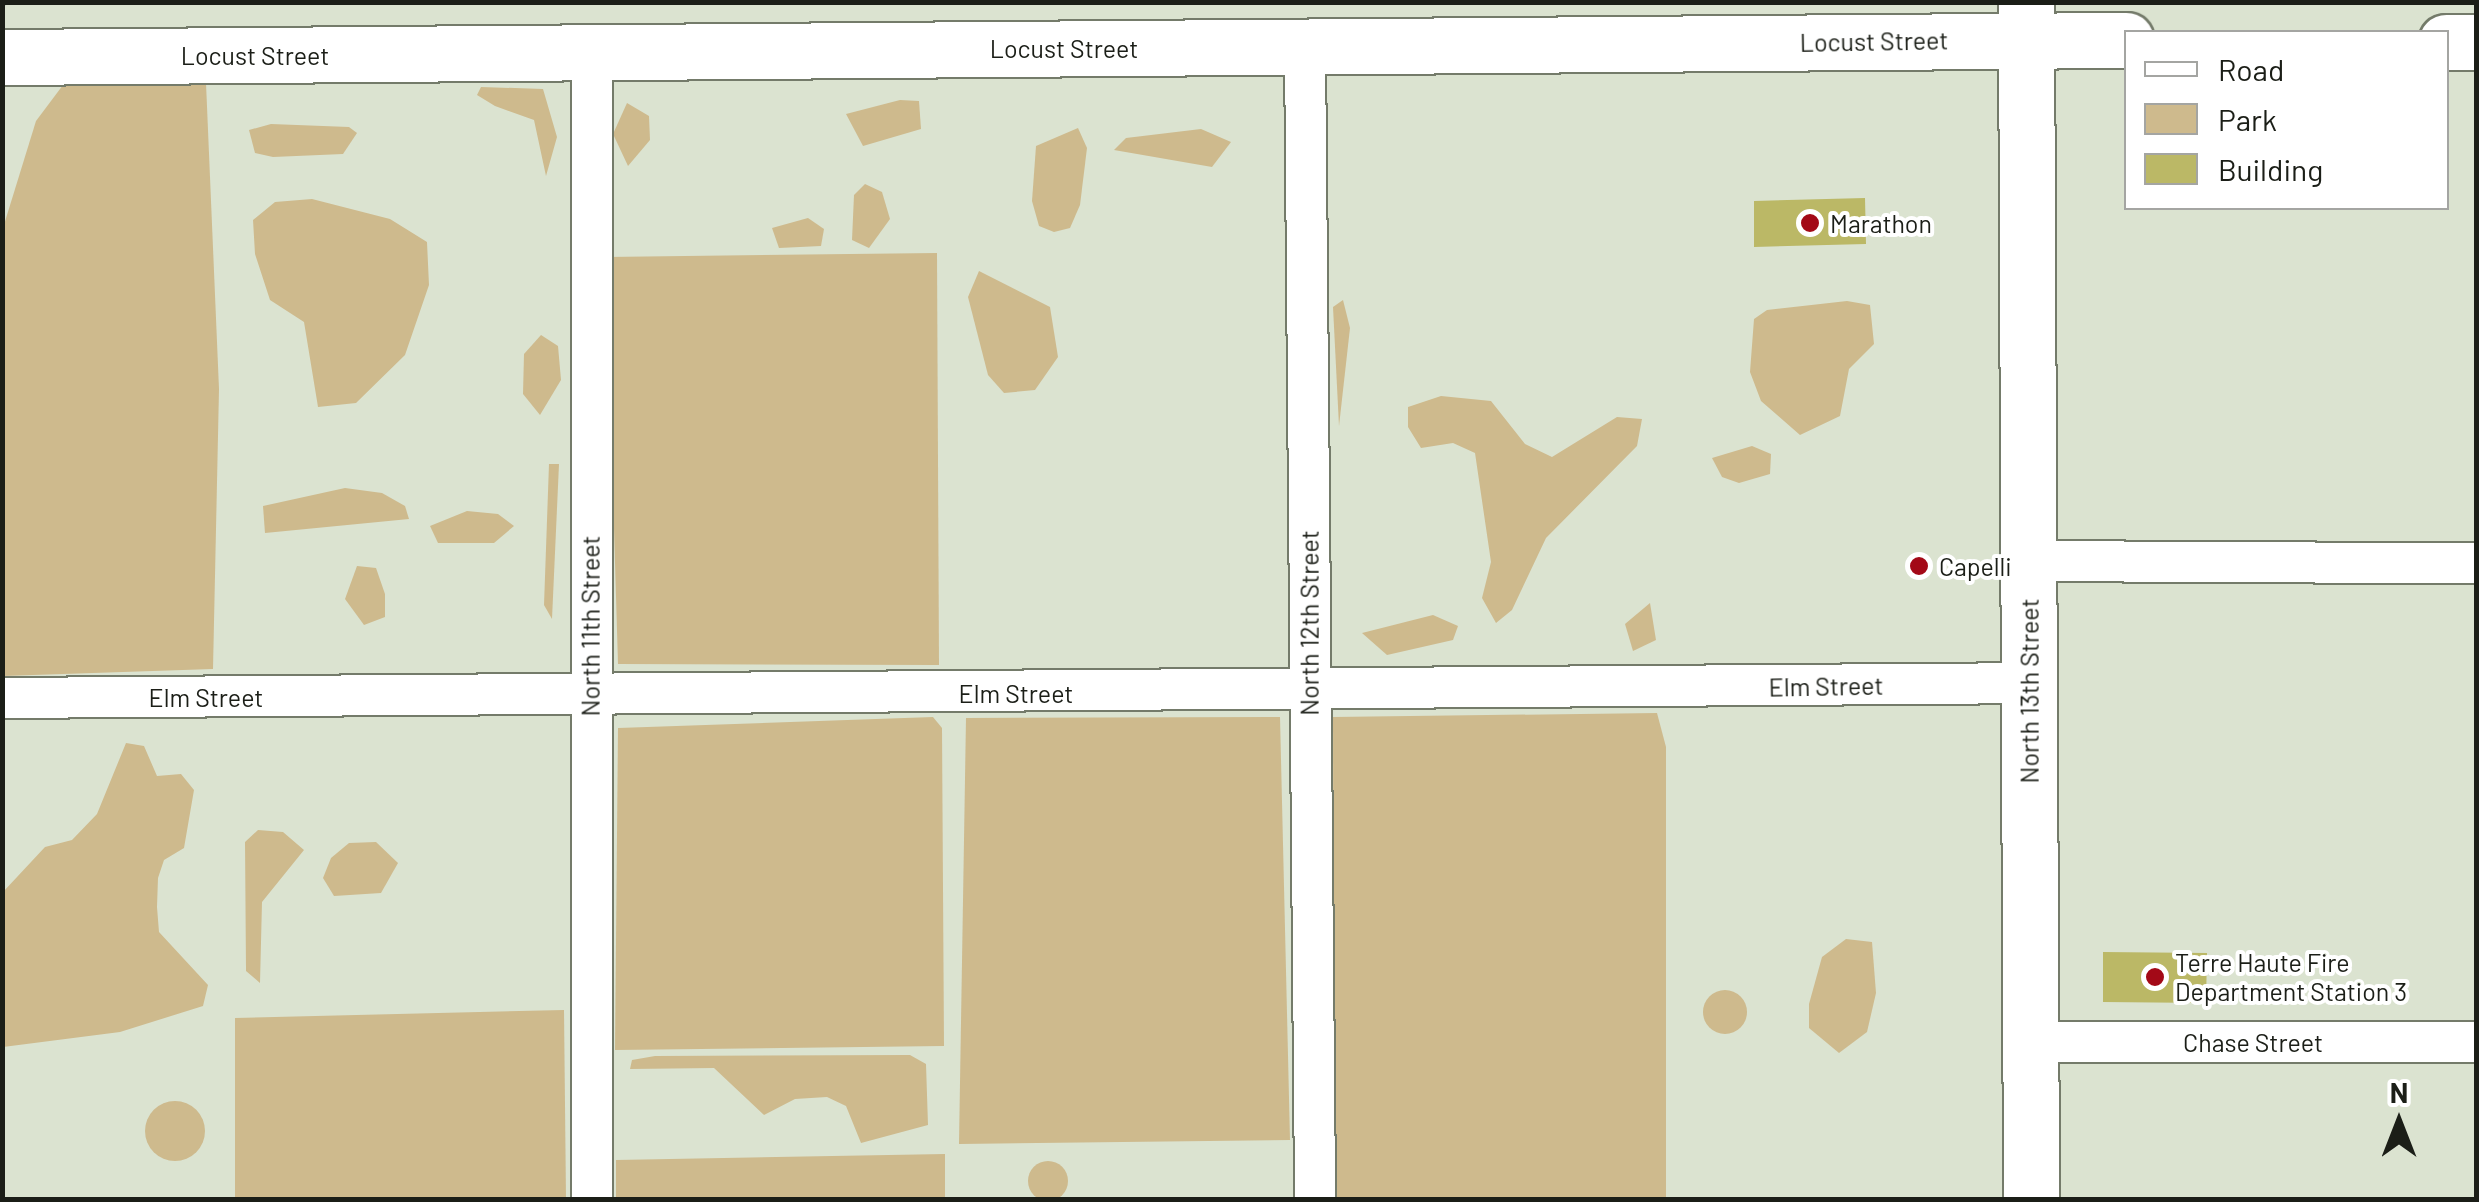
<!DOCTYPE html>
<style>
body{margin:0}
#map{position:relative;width:2479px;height:1202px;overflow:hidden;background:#dbe3d0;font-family:Barlow,sans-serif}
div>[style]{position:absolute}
.green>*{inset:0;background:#ceba8d}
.round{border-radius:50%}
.building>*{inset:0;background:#bbb866}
.roads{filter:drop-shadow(2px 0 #747b6a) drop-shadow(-2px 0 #747b6a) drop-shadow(0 2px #747b6a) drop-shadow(0 -2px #747b6a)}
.street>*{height:40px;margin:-20px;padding:0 20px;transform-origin:20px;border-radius:20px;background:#fff}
.secondary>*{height:55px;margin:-27.5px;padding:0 27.5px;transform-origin:27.5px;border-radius:27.5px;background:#fff}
.rail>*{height:8px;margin-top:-4px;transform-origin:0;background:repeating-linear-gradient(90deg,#757b6e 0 5px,transparent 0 15px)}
.dots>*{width:28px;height:28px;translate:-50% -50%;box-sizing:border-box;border:5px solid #fff;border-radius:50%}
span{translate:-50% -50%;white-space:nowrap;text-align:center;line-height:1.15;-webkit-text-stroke:8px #fff;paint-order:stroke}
.street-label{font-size:25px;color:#1b1e17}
.poi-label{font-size:25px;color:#1b1e17}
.left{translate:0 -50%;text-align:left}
.frame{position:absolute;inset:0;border:5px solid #1b1e17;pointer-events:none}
.legend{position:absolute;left:2124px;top:30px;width:325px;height:180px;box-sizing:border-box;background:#fff;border:2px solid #a4a5a2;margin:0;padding:12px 18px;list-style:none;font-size:30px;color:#1b1e17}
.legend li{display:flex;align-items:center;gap:20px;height:50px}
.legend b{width:50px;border:2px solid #a4a5a2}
.north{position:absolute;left:2349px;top:1072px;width:100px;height:100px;-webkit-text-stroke:8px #fff;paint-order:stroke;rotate:0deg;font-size:28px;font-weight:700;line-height:40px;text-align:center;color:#1b1e17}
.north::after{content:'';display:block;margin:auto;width:35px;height:45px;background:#1b1e17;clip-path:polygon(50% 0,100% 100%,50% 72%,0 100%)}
</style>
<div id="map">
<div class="green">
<div style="clip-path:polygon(206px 83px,219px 389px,213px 669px,3px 676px,3px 228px,36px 121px,63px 85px)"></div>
<div style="clip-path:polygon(481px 87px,543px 89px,557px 137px,546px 176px,534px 120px,495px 106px,477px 95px)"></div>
<div style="clip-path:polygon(900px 100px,919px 101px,921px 129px,863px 146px,846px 114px)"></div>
<div style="clip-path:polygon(627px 103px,649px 116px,650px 140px,628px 166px,613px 134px)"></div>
<div style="clip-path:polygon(271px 124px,349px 127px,357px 133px,343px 154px,273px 157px,255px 153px,249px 130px)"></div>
<div style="clip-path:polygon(1078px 128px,1087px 148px,1080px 205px,1070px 228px,1054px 232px,1039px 226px,1032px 201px,1036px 146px)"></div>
<div style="clip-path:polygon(1201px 129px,1231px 142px,1212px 167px,1114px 150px,1126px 138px)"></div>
<div style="clip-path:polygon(865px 184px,882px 192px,890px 219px,869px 248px,852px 240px,854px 195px)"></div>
<div style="clip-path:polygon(312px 199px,390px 219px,427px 242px,429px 285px,405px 355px,356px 403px,318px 407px,304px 322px,270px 300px,255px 254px,253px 220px,275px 202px)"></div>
<div style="clip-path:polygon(808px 218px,824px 229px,821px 246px,779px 248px,772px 228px)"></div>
<div style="clip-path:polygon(937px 253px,939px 665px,618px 664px,606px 257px)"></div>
<div style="clip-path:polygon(979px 271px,1050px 307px,1058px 357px,1035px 390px,1004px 393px,988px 375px,968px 297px)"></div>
<div style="clip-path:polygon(1343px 300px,1350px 328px,1339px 426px,1333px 307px)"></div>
<div style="clip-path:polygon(1847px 301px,1870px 305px,1874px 344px,1849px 369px,1840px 416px,1800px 435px,1761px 401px,1750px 372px,1754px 319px,1767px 310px)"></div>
<div style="clip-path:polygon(541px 335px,558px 346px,561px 380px,540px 415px,523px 394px,524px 354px)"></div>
<div style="clip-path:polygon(1441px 396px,1491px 401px,1525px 444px,1552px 457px,1617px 417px,1642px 419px,1637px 446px,1546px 538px,1512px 610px,1496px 623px,1482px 598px,1491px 562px,1475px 453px,1453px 443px,1421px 448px,1408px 427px,1408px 407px)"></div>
<div style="clip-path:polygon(1752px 446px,1771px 454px,1770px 474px,1739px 483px,1722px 477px,1712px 458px)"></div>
<div style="clip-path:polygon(549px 464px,559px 464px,552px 619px,544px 605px)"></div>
<div style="clip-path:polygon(345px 488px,382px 493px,405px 506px,409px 519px,265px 533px,263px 506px)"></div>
<div style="clip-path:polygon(467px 511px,498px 514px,514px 526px,494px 543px,438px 543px,430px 526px)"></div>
<div style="clip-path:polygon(357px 566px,376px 568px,385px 594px,385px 617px,364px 625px,345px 599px)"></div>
<div style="clip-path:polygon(1650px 603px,1656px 640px,1633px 651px,1625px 624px)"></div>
<div style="clip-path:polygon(1433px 615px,1458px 626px,1453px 640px,1387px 655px,1362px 633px)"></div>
<div style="clip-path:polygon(1657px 713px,1666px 747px,1666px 1199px,1334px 1199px,1333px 717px)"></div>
<div style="clip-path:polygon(933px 717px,942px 728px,944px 1046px,615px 1050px,618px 728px)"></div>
<div style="clip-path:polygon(1280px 717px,1290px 1140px,959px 1144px,966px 718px)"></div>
<div style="clip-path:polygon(126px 743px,144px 746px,157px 776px,181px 774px,194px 790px,184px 848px,164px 860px,158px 878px,157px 907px,159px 932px,208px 985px,203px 1006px,120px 1032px,3px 1047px,3px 892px,45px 847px,72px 840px,97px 814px)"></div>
<div style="clip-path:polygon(258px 830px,283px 832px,304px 850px,262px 902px,260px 983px,246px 971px,245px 842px)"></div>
<div style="clip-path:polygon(376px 842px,398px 863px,381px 893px,334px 896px,323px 878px,331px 858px,349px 843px)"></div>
<div style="clip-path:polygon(1846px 939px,1872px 942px,1876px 993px,1867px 1032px,1839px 1053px,1809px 1028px,1809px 1004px,1822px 957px)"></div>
<div class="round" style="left:1703px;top:990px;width:44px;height:44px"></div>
<div style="clip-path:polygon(564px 1010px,566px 1199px,235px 1199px,235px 1018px)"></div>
<div style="clip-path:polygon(910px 1055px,926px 1064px,928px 1125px,861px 1143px,846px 1106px,827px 1097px,795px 1099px,764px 1115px,714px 1068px,630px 1069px,632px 1060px,655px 1056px)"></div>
<div class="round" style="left:145px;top:1101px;width:60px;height:60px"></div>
<div style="clip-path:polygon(945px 1154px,945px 1199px,616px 1199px,616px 1160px)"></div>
<div class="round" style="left:1028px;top:1161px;width:40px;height:40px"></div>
</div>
<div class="building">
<div style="clip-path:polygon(1865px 198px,1866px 244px,1754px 247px,1754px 201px)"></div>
<div style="clip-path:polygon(2103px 952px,2207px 953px,2206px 1003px,2103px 1002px)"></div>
</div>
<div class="roads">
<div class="street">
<div style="left:1305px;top:46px;width:1154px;rotate:89.5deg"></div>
<div style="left:592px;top:52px;width:1148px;rotate:90deg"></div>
<div style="left:2028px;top:561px;width:448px;rotate:0.3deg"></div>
<div style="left:2px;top:698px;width:2027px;rotate:-0.42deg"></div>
<div style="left:2030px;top:1042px;width:446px"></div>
</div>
<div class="secondary">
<div style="left:2026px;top:5px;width:1195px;rotate:89.76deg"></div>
<div style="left:2446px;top:42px;width:30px"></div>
<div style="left:2px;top:57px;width:2124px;rotate:-0.46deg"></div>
</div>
</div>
<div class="rail">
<div style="left:2px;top:3px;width:1px;rotate:-45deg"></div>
</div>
<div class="dots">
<div style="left:1810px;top:223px;background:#a30917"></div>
<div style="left:1919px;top:566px;background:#a30917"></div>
<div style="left:2155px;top:977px;background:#a30917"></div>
</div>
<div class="street-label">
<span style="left:1874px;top:41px;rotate:-1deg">Locust Street</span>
<span style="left:1064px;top:48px">Locust Street</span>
<span style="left:255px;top:55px">Locust Street</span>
<span style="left:1309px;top:623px;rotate:-90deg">North 12th Street</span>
<span style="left:590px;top:626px;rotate:-90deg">North 11th Street</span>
<span style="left:1826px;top:686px;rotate:-1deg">Elm Street</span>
<span style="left:2029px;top:691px;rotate:-90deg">North 13th Street</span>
<span style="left:1016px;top:693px">Elm Street</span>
<span style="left:206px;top:697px">Elm Street</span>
<span style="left:2253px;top:1042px">Chase Street</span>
</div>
<div class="poi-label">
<span class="left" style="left:1830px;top:223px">Marathon</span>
<span class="left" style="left:1939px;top:566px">Capelli</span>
<span class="left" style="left:2175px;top:977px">Terre Haute Fire<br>Department Station 3</span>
</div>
<div class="frame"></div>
<ul class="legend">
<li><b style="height:12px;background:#fff"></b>Road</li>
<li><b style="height:28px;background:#ceba8d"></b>Park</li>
<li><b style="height:28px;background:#bbb866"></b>Building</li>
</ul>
<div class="north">N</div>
</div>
